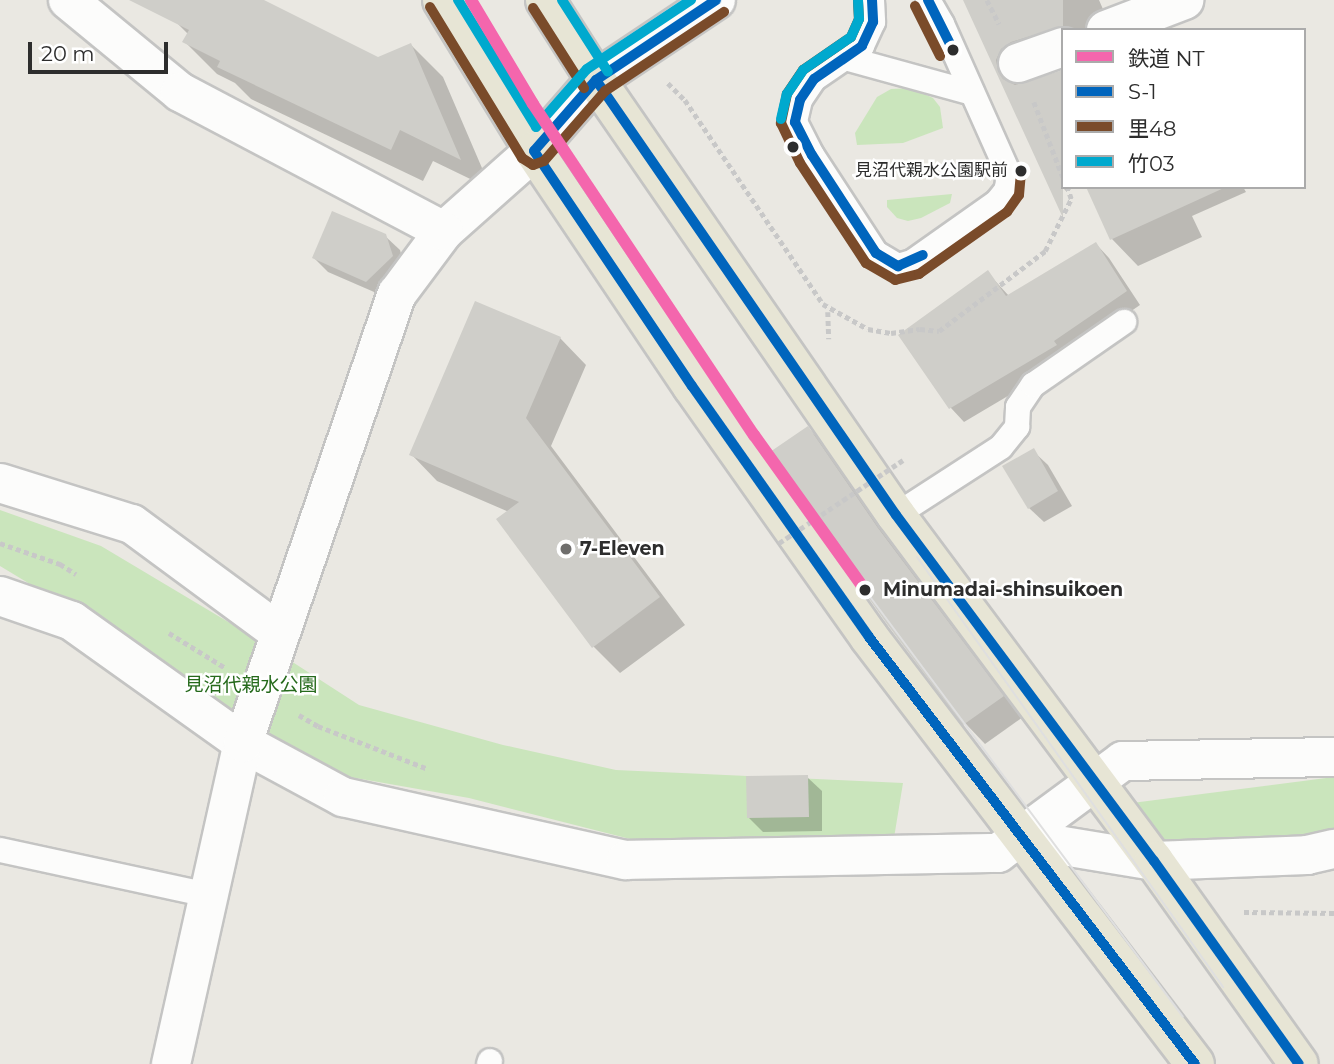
<!DOCTYPE html>
<meta charset="utf-8">
<style>
body{margin:0}
#map{position:relative;width:1334px;height:1064px;overflow:hidden;background:#eae8e2;font-family:Montserrat,"Noto Sans JP",sans-serif}
div>[style]{position:absolute}
.green>*{inset:0;background:#cae5bc}
.shadow>*{inset:0;background:#0003}
.building>*{inset:0;background:#cfcec9}
.path>*{height:4.5px;margin-top:-2.25px;transform-origin:0;background:repeating-linear-gradient(90deg,#c8c8c8 0 5px,transparent 0 8.5px)}
.roads{filter:drop-shadow(2px 0 #c4c4c3) drop-shadow(-2px 0 #c4c4c3) drop-shadow(0 2px #c4c4c3) drop-shadow(0 -2px #c4c4c3)}
.lane>*{height:24px;margin:-12px;padding:0 12px;transform-origin:12px;border-radius:12px;background:#fcfcfb}
.street>*{height:38px;margin:-19px;padding:0 19px;transform-origin:19px;border-radius:19px;background:#fcfcfb}
.secondary>*{height:38px;margin:-19px;padding:0 19px;transform-origin:19px;border-radius:19px;background:#fcfcfb}
.primary>*{height:38px;margin:-19px;padding:0 19px;transform-origin:19px;border-radius:19px;background:#e7e5d5}
.tram>*{height:2px;margin:-1px;padding:0 1px;transform-origin:1px;border-radius:1px;background:#dfdfdf}
.path-bridge>*{height:4.5px;margin-top:-2.25px;transform-origin:0;background:repeating-linear-gradient(90deg,#c8c8c8 0 5px,transparent 0 8.5px)}
.bus-1>*{height:10px;margin:-5px;padding:0 5px;transform-origin:5px;border-radius:5px;background:#0065bd}
.bus-2>*{height:10px;margin:-5px;padding:0 5px;transform-origin:5px;border-radius:5px;background:#7a4b2a}
.bus-3>*{height:10px;margin:-5px;padding:0 5px;transform-origin:5px;border-radius:5px;background:#00a9ce}
.rail-1>*{height:12px;margin:-6px;padding:0 6px;transform-origin:6px;border-radius:6px;background:#f466ad}
.dots>*{width:19px;height:19px;translate:-50% -50%;box-sizing:border-box;border:4px solid #fff;border-radius:50%}
span{translate:-50% -50%;white-space:nowrap;text-align:center;line-height:1.15;-webkit-text-stroke:5px #fff;paint-order:stroke}
.bus-label{font-size:17px;color:#2d2d2d}
.right{translate:-100% -50%;text-align:right}
.poi-label{font-size:19px;color:#2d2d2d;font-weight:700}
.left{translate:0 -50%;text-align:left}
.stop-label{font-size:19px;color:#2d2d2d;font-weight:700}
.park-label{font-size:19px;color:#266a1c}
.legend{position:absolute;left:1061px;top:28px;width:245px;height:161px;box-sizing:border-box;background:#fff;border:2px solid #ababab;margin:0;padding:9px 12px;list-style:none;font-size:21px;color:#2d2d2d}
.legend li{display:flex;align-items:center;gap:14px;height:35px}
.legend b{width:35px;border:2px solid #ababab}
.scale{position:absolute;left:28px;top:42px;width:140px;height:32px;box-sizing:border-box;border:4px solid #2d2d2d;border-top:0;padding-left:9px;font-size:21px;line-height:24px;white-space:nowrap;color:#2d2d2d;-webkit-text-stroke:5px #fff;paint-order:stroke}
</style>
<div id="map">
<div class="green">
<div style="clip-path:polygon(911px 88px,933px 98px,940px 107px,943px 128px,903px 143px,857px 145px,855px 133px,877px 97px,891px 89px)"></div>
<div style="clip-path:polygon(952px 194px,950px 203px,921px 218px,908px 221px,897px 218px,887px 207px,887px 200px)"></div>
<div style="clip-path:polygon(0 510px,101px 546px,260px 641px,359px 705px,503px 745px,616px 770px,903px 783px,893px 844px,642px 842px,469px 798px,350px 777px,234px 724px,78px 613px,0 566px)"></div>
<div style="clip-path:polygon(1334px 777px,1334px 835px,1163px 846px,1132px 803px)"></div>
</div>
<div class="shadow">
<div style="clip-path:polygon(188px 0,260px 0,378px 59px,411px 45px,443px 77px,491px 189px,433px 161px,423px 181px,251px 99px,235px 83px,217px 74px,185px 42px,188px 34px,176px 22px)"></div>
<div style="clip-path:polygon(965px 0,1099px 0,1112px 30px,1063px 30px,1024px 84px,1063px 187px,1074px 187px,1066px 191px,1039px 164px)"></div>
<div style="clip-path:polygon(1088px 187px,1243px 187px,1246px 192px,1192px 216px,1202px 237px,1138px 266px,1112px 239px)"></div>
<div style="clip-path:polygon(385px 236px,400px 250px,406px 271px,381px 295px,328px 272px,314px 258px)"></div>
<div style="clip-path:polygon(1096px 244px,1109px 258px,1140px 305px,1067px 355px,1070px 359px,964px 422px,951px 408px,900px 335px,987px 272px,1009px 296px)"></div>
<div style="clip-path:polygon(560px 338px,586px 365px,551px 446px,685px 625px,620px 673px,594px 647px,499px 519px,509px 512px,437px 481px,411px 454px)"></div>
<div style="clip-path:polygon(808px 428px,828px 448px,1023px 717px,985px 744px,965px 723px)"></div>
<div style="clip-path:polygon(1033px 451px,1048px 465px,1072px 506px,1044px 522px,1029px 508px)"></div>
<div style="clip-path:polygon(807px 777px,822px 791px,822px 831px,763px 832px,749px 818px)"></div>
</div>
<div class="building">
<div style="clip-path:polygon(129px 0,264px 0,378px 57px,411px 43px,461px 160px,400px 130px,391px 150px,217px 67px,220px 61px,182px 42px,189px 30px)"></div>
<div style="clip-path:polygon(963px 0,1063px 0,1063px 26px,1011px 42px,1001px 49px,996px 60px,998px 71px,1003px 79px,1015px 85px,1063px 70px,1063px 218px)"></div>
<div style="clip-path:polygon(1086px 187px,1226px 187px,1110px 240px)"></div>
<div style="clip-path:polygon(332px 211px,386px 234px,393px 256px,366px 282px,312px 258px)"></div>
<div style="clip-path:polygon(1096px 242px,1127px 291px,1054px 341px,1057px 345px,949px 409px,898px 335px,988px 270px,1006px 296px)"></div>
<div style="clip-path:polygon(475px 301px,561px 337px,526px 418px,660px 597px,592px 648px,496px 519px,519px 502px,409px 455px)"></div>
<div style="clip-path:polygon(808px 426px,878px 528px,1004px 696px,963px 725px,887px 624px,767px 454px)"></div>
<div style="clip-path:polygon(1034px 448px,1058px 491px,1028px 509px,1002px 466px)"></div>
<div style="clip-path:polygon(808px 775px,809px 817px,747px 818px,746px 776px)"></div>
</div>
<div class="path">
<div style="left:987px;top:0;width:27px;rotate:63deg"></div>
<div style="left:668px;top:83px;width:24px;rotate:45deg"></div>
<div style="left:685px;top:100px;width:246px;rotate:55.9deg"></div>
<div style="left:823px;top:304px;width:51px;rotate:29.1deg"></div>
<div style="left:868px;top:329px;width:23px;rotate:10deg"></div>
<div style="left:891px;top:333px;width:29px;rotate:-8deg"></div>
<div style="left:920px;top:329px;width:19px;rotate:6deg"></div>
<div style="left:939px;top:331px;width:133px;rotate:-37deg"></div>
<div style="left:1045px;top:251px;width:58px;rotate:-63.4deg"></div>
<div style="left:1071px;top:199px;width:13px;rotate:-108deg"></div>
<div style="left:1034px;top:102px;width:80px;rotate:68.9deg"></div>
<div style="left:828px;top:312px;width:27px;rotate:88deg"></div>
<div style="left:0;top:543px;width:64px;rotate:19.3deg"></div>
<div style="left:60px;top:564px;width:19px;rotate:32deg"></div>
<div style="left:169px;top:633px;width:65px;rotate:31.7deg"></div>
<div style="left:299px;top:715px;width:22px;rotate:30deg"></div>
<div style="left:318px;top:726px;width:116px;rotate:21.3deg"></div>
<div style="left:1244px;top:912px;width:90px;rotate:0.6deg"></div>
</div>
<div class="roads">
<div class="lane">
<div style="left:872px;top:0;width:22px;rotate:87deg"></div>
<div style="left:873px;top:22px;width:26px;rotate:115deg"></div>
<div style="left:862px;top:46px;width:58px;rotate:145.5deg"></div>
<div style="left:814px;top:79px;width:25px;rotate:124deg"></div>
<div style="left:800px;top:100px;width:23px;rotate:103deg"></div>
<div style="left:795px;top:122px;width:37px;rotate:63deg"></div>
<div style="left:812px;top:155px;width:117px;rotate:56.9deg"></div>
<div style="left:876px;top:253px;width:26px;rotate:31deg"></div>
<div style="left:898px;top:266px;width:15px;rotate:-16deg"></div>
<div style="left:912px;top:262px;width:104px;rotate:-35.2deg"></div>
<div style="left:997px;top:202px;width:14px;rotate:-51deg"></div>
<div style="left:1006px;top:191px;width:9px;rotate:-77deg"></div>
<div style="left:1008px;top:182px;width:12px;rotate:-95deg"></div>
<div style="left:1007px;top:170px;width:160px;rotate:-114deg"></div>
<div style="left:942px;top:24px;width:28px;rotate:-120deg"></div>
<div style="left:845px;top:58px;width:132px;rotate:15.4deg"></div>
<div style="left:896px;top:515px;width:125px;rotate:-32.9deg"></div>
<div style="left:1001px;top:447px;width:26px;rotate:-51deg"></div>
<div style="left:1017px;top:427px;width:20px;rotate:-87deg"></div>
<div style="left:1018px;top:407px;width:27px;rotate:-56deg"></div>
<div style="left:1033px;top:385px;width:111px;rotate:-34.7deg"></div>
<div style="left:0;top:850px;width:214px;rotate:12.2deg"></div>
<div style="left:489px;top:1064px;width:3px;rotate:-72deg"></div>
</div>
<div class="street">
<div style="left:1106px;top:30px;width:84px;rotate:-21deg"></div>
<div style="left:1018px;top:63px;width:48px;rotate:-19.6deg"></div>
<div style="left:0;top:483px;width:138px;rotate:17.3deg"></div>
<div style="left:132px;top:524px;width:184px;rotate:36.4deg"></div>
<div style="left:0;top:596px;width:76px;rotate:19.1deg"></div>
<div style="left:72px;top:621px;width:210px;rotate:35.5deg"></div>
<div style="left:243px;top:743px;width:114px;rotate:28.4deg"></div>
<div style="left:343px;top:797px;width:290px;rotate:12.6deg"></div>
<div style="left:626px;top:860px;width:372px;rotate:-1.1deg"></div>
<div style="left:998px;top:853px;width:155px;rotate:-36.4deg"></div>
<div style="left:1123px;top:761px;width:211px;rotate:-1.1deg"></div>
<div style="left:1021px;top:839px;width:135px;rotate:9.4deg"></div>
<div style="left:1154px;top:861px;width:153px;rotate:-2.2deg"></div>
<div style="left:1307px;top:855px;width:28px;rotate:-13deg"></div>
<div style="left:171px;top:1064px;width:329px;rotate:-77.4deg"></div>
<div style="left:243px;top:743px;width:475px;rotate:-71.1deg"></div>
<div style="left:397px;top:294px;width:79px;rotate:-53.3deg"></div>
<div style="left:444px;top:231px;width:120px;rotate:-41.6deg"></div>
<div style="left:534px;top:151px;width:94px;rotate:-48.9deg"></div>
<div style="left:596px;top:80px;width:144px;rotate:-33.7deg"></div>
</div>
<div class="secondary">
<div style="left:68px;top:0;width:145px;rotate:39.4deg"></div>
<div style="left:180px;top:92px;width:298px;rotate:27.8deg"></div>
</div>
<div class="primary">
<div style="left:442px;top:0;width:177px;rotate:58.6deg"></div>
<div style="left:534px;top:151px;width:283px;rotate:56.1deg"></div>
<div style="left:692px;top:386px;width:307px;rotate:54.8deg"></div>
<div style="left:869px;top:637px;width:537px;rotate:52.64deg"></div>
<div style="left:545px;top:0;width:95px;rotate:57.5deg"></div>
<div style="left:596px;top:80px;width:528px;rotate:55.41deg"></div>
<div style="left:896px;top:515px;width:432px;rotate:53.3deg"></div>
<div style="left:1154px;top:861px;width:249px;rotate:54.5deg"></div>
</div>
</div>
<div class="tram">
<div style="left:917px;top:557px;width:528px;rotate:54.56deg"></div>
<div style="left:865px;top:590px;width:532px;rotate:53.32deg"></div>
</div>
<div class="path-bridge">
<div style="left:779px;top:543px;width:153px;rotate:-33.8deg"></div>
</div>
<div class="bus-1">
<div style="left:716px;top:0;width:144px;rotate:146.3deg"></div>
<div style="left:596px;top:80px;width:94px;rotate:131.1deg"></div>
<div style="left:534px;top:151px;width:283px;rotate:56.1deg"></div>
<div style="left:692px;top:386px;width:307px;rotate:54.8deg"></div>
<div style="left:869px;top:637px;width:537px;rotate:52.64deg"></div>
<div style="left:872px;top:0;width:22px;rotate:87deg"></div>
<div style="left:873px;top:22px;width:26px;rotate:115deg"></div>
<div style="left:862px;top:46px;width:58px;rotate:145.5deg"></div>
<div style="left:814px;top:79px;width:25px;rotate:124deg"></div>
<div style="left:800px;top:100px;width:23px;rotate:103deg"></div>
<div style="left:795px;top:122px;width:37px;rotate:63deg"></div>
<div style="left:812px;top:155px;width:117px;rotate:56.9deg"></div>
<div style="left:876px;top:253px;width:26px;rotate:31deg"></div>
<div style="left:898px;top:266px;width:27px;rotate:-24deg"></div>
<div style="left:928px;top:0;width:56px;rotate:63.4deg"></div>
<div style="left:596px;top:80px;width:528px;rotate:55.41deg"></div>
<div style="left:896px;top:515px;width:432px;rotate:53.3deg"></div>
<div style="left:1154px;top:861px;width:249px;rotate:54.5deg"></div>
</div>
<div class="bus-2">
<div style="left:858px;top:1px;width:18px;rotate:87deg"></div>
<div style="left:859px;top:19px;width:20px;rotate:114deg"></div>
<div style="left:851px;top:37px;width:58px;rotate:145.5deg"></div>
<div style="left:803px;top:70px;width:29px;rotate:124deg"></div>
<div style="left:787px;top:94px;width:30px;rotate:102deg"></div>
<div style="left:781px;top:123px;width:44px;rotate:64.6deg"></div>
<div style="left:800px;top:163px;width:120px;rotate:56.6deg"></div>
<div style="left:866px;top:263px;width:34px;rotate:30deg"></div>
<div style="left:895px;top:280px;width:25px;rotate:-14deg"></div>
<div style="left:919px;top:274px;width:108px;rotate:-35.2deg"></div>
<div style="left:1007px;top:212px;width:21px;rotate:-55deg"></div>
<div style="left:1019px;top:195px;width:24px;rotate:-85deg"></div>
<div style="left:915px;top:6px;width:56px;rotate:63.4deg"></div>
<div style="left:430px;top:7px;width:177px;rotate:58.6deg"></div>
<div style="left:522px;top:158px;width:13px;rotate:32deg"></div>
<div style="left:533px;top:165px;width:12px;rotate:-20deg"></div>
<div style="left:544px;top:161px;width:93px;rotate:-48.9deg"></div>
<div style="left:605px;top:91px;width:143px;rotate:-33.6deg"></div>
<div style="left:533px;top:8px;width:95px;rotate:57.5deg"></div>
</div>
<div class="bus-3">
<div style="left:458px;top:0;width:149px;rotate:58.4deg"></div>
<div style="left:536px;top:127px;width:77px;rotate:-48.7deg"></div>
<div style="left:587px;top:69px;width:125px;rotate:-33.6deg"></div>
<div style="left:562px;top:0;width:85px;rotate:57.4deg"></div>
<div style="left:781px;top:119px;width:26px;rotate:-77deg"></div>
<div style="left:787px;top:94px;width:29px;rotate:-56deg"></div>
<div style="left:803px;top:70px;width:58px;rotate:-34.5deg"></div>
<div style="left:851px;top:37px;width:20px;rotate:-66deg"></div>
<div style="left:859px;top:19px;width:18px;rotate:-93deg"></div>
</div>
<div class="rail-1">
<div style="left:471px;top:0;width:121px;rotate:59.2deg"></div>
<div style="left:533px;top:104px;width:398px;rotate:56.3deg"></div>
<div style="left:754px;top:435px;width:191px;rotate:54.4deg"></div>
</div>
<div class="dots">
<div style="left:953px;top:50px;background:#2d2d2d"></div>
<div style="left:793px;top:147px;background:#2d2d2d"></div>
<div style="left:1021px;top:171px;background:#2d2d2d"></div>
<div style="left:566px;top:549px;background:#6f6e6c"></div>
<div style="left:865px;top:590px;background:#2d2d2d"></div>
</div>
<div class="bus-label">
<span class="right" style="left:1008px;top:171px">見沼代親水公園駅前</span>
</div>
<div class="poi-label">
<span class="left" style="left:580px;top:549px">7-Eleven</span>
</div>
<div class="stop-label">
<span class="left" style="left:883px;top:590px">Minumadai-shinsuikoen</span>
</div>
<div class="park-label">
<span style="left:251px;top:685px">見沼代親水公園</span>
</div>
<ul class="legend">
<li><b style="height:9px;background:#f466ad"></b>鉄道 NT</li>
<li><b style="height:9px;background:#0065bd"></b>S-1</li>
<li><b style="height:9px;background:#7a4b2a"></b>里48</li>
<li><b style="height:9px;background:#00a9ce"></b>竹03</li>
</ul>
<div class="scale">20 m</div>
</div>
